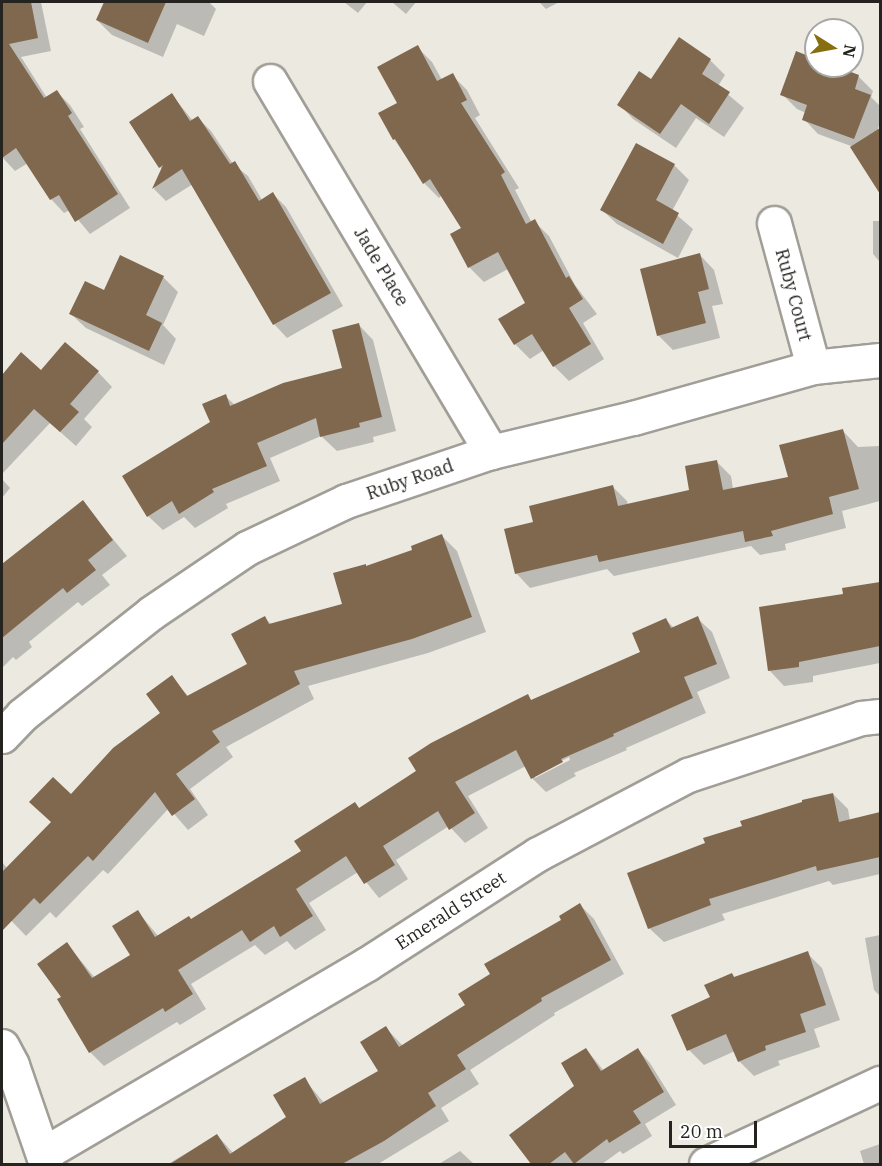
<!DOCTYPE html>
<style>
body{margin:0}
#map{position:relative;width:882px;height:1166px;overflow:hidden;background:#ece9e1;font-family:"IBM Plex Serif",serif}
div>[style]{position:absolute}
.shadow>*{inset:0;background:#0003}
.building>*{inset:0;background:#7f684e}
.roads{filter:drop-shadow(2px 0 #a19e97) drop-shadow(-2px 0 #a19e97) drop-shadow(0 2px #a19e97) drop-shadow(0 -2px #a19e97)}
.minor>*{height:33px;margin:-16.5px;padding:0 16.5px;transform-origin:16.5px;border-radius:16.5px;background:#fff}
span{translate:-50% -50%;white-space:nowrap;text-align:center;line-height:1.15;-webkit-text-stroke:6px #fff;paint-order:stroke}
.street-label{font-size:18px;color:#242320}
.frame{position:absolute;inset:0;border:3px solid #242320;pointer-events:none}
.north{position:absolute;left:804px;top:18px;width:60px;height:60px;box-sizing:border-box;background:#fff;border:2px solid #a7a7a6;border-radius:50%;rotate:101deg;font-size:16px;font-weight:700;line-height:24px;text-align:center;color:#242320}
.north::after{content:'';display:block;margin:auto;width:21px;height:27px;background:#876f0f;clip-path:polygon(50% 0,100% 100%,50% 72%,0 100%)}
.scale{position:absolute;left:669px;top:1121px;width:88px;height:27px;box-sizing:border-box;border:3px solid #242320;border-top:0;padding-left:8px;font-size:18px;line-height:21px;white-space:nowrap;color:#242320;-webkit-text-stroke:4px #fff;paint-order:stroke}
</style>
<div id="map">
<div class="shadow">
<div style="clip-path:polygon(2px 2px,41px 2px,51px 51px,21px 57px,47px 98px,57px 92px,70px 105px,84px 127px,80px 129px,130px 208px,90px 234px,70px 210px,64px 213px,51px 199px,28px 163px,15px 171px,2px 157px,2px 119px,7px 116px,2px 107px)"></div>
<div style="clip-path:polygon(106px 2px,209px 2px,216px 9px,204px 36px,177px 24px,163px 57px,112px 35px,97px 20px)"></div>
<div style="clip-path:polygon(344px 2px,367px 2px,358px 13px)"></div>
<div style="clip-path:polygon(392px 2px,416px 2px,406px 14px)"></div>
<div style="clip-path:polygon(539px 2px,559px 2px,546px 9px)"></div>
<div style="clip-path:polygon(679px 39px,710px 60px,725px 75px,718px 86px,744px 108px,724px 137px,696px 118px,676px 148px,633px 119px,619px 104px,652px 81px)"></div>
<div style="clip-path:polygon(417px 47px,432px 62px,442px 80px,452px 75px,467px 90px,480px 115px,475px 118px,519px 188px,515px 190px,532px 223px,534px 221px,549px 236px,575px 285px,597px 314px,583px 323px,604px 359px,569px 381px,554px 366px,544px 350px,530px 359px,515px 344px,527px 304px,508px 269px,484px 282px,469px 267px,463px 229px,442px 195px,439px 198px,424px 183px,394px 139px,399px 104px)"></div>
<div style="clip-path:polygon(816px 60px,816px 66px,831px 66px,858px 76px,873px 91px,871px 97px,880px 106px,880px 122px,877px 132px,880px 129px,880px 185px,869px 173px,851px 146px,818px 134px,804px 119px,806px 113px,797px 109px,782px 94px)"></div>
<div style="clip-path:polygon(172px 95px,193px 121px,198px 118px,211px 131px,233px 164px,248px 176px,262px 200px,273px 194px,286px 207px,343px 306px,287px 338px,274px 324px,193px 184px,166px 201px,154px 189px,163px 170px,160px 167px)"></div>
<div style="clip-path:polygon(674px 165px,689px 180px,672px 211px,693px 229px,678px 258px,617px 224px,602px 210px)"></div>
<div style="clip-path:polygon(873px 221px,880px 221px,880px 262px,873px 254px)"></div>
<div style="clip-path:polygon(700px 255px,714px 270px,723px 304px,712px 306px,720px 338px,673px 350px,658px 335px)"></div>
<div style="clip-path:polygon(163px 277px,178px 292px,163px 325px,176px 339px,164px 365px,86px 328px,71px 314px)"></div>
<div style="clip-path:polygon(359px 325px,373px 340px,396px 431px,373px 437px,374px 442px,337px 451px,321px 436px,270px 458px,280px 481px,226px 504px,228px 508px,195px 528px,184px 517px,163px 530px,148px 516px,212px 422px,225px 396px,235px 405px,344px 369px)"></div>
<div style="clip-path:polygon(21px 354px,41px 372px,98px 372px,112px 387px,84px 419px,92px 427px,76px 446px,50px 423px,2px 474px,2px 377px)"></div>
<div style="clip-path:polygon(843px 431px,858px 447px,880px 446px,880px 501px,842px 511px,846px 528px,785px 544px,786px 550px,760px 555px,751px 546px,614px 576px,607px 569px,530px 588px,516px 573px,535px 523px,613px 487px,627px 501px,628px 506px,691px 491px,717px 462px,731px 476px,733px 489px,789px 478px)"></div>
<div style="clip-path:polygon(2px 479px,10px 488px,2px 498px)"></div>
<div style="clip-path:polygon(82px 502px,127px 556px,102px 575px,110px 585px,82px 606px,78px 602px,29px 642px,32px 647px,16px 660px,13px 657px,2px 668px,2px 564px)"></div>
<div style="clip-path:polygon(442px 536px,457px 551px,486px 632px,428px 653px,308px 686px,314px 699px,226px 747px,233px 757px,190px 789px,208px 815px,188px 830px,169px 808px,108px 874px,103px 870px,56px 918px,50px 912px,26px 936px,2px 911px,2px 862px,7px 868px,52px 823px,71px 796px,162px 714px,171px 677px,189px 697px,250px 665px,265px 618px,272px 625px,344px 605px,365px 565px,367px 567px,413px 551px)"></div>
<div style="clip-path:polygon(880px 583px,880px 663px,813px 676px,813px 682px,784px 686px,770px 671px,844px 596px,843px 590px)"></div>
<div style="clip-path:polygon(evenodd,697px 618px,712px 632px,730px 678px,697px 692px,706px 713px,626px 748px,627px 750px,574px 773px,576px 776px,546px 792px,532px 778px,526px 766px,468px 796px,488px 828px,465px 843px,449px 826px,396px 860px,408px 879px,379px 898px,358px 872px,309px 903px,326px 930px,295px 950px,287px 941px,265px 955px,255px 945px,191px 984px,206px 1009px,180px 1025px,177px 1022px,104px 1066px,90px 1052px,59px 1000px,63px 997px,67px 944px,95px 978px,132px 956px,138px 912px,159px 937px,192px 921px,303px 851px,355px 804px,360px 809px,527px 696px,532px 701px,642px 653px,666px 620px,674px 628px,697px 618px,569px 757px,570px 760px,535px 778px,535px 775px,569px 757px)"></div>
<div style="clip-path:polygon(833px 794px,848px 809px,850px 821px,880px 814px,880px 874px,833px 885px,829px 881px,722px 914px,725px 920px,664px 942px,649px 928px)"></div>
<div style="clip-path:polygon(580px 905px,594px 919px,624px 974px,554px 1013px,555px 1015px,470px 1070px,479px 1084px,441px 1108px,449px 1121px,378px 1164px,168px 1164px,217px 1135px,234px 1154px,288px 1118px,304px 1079px,325px 1104px,380px 1071px,386px 1028px,403px 1046px,467px 1005px,492px 974px,563px 921px)"></div>
<div style="clip-path:polygon(880px 935px,880px 996px,874px 990px,865px 938px)"></div>
<div style="clip-path:polygon(807px 953px,822px 968px,840px 1020px,814px 1029px,820px 1047px,778px 1061px,780px 1065px,754px 1076px,739px 1061px,735px 1051px,704px 1065px,689px 1050px,712px 998px,731px 974px,735px 978px)"></div>
<div style="clip-path:polygon(586px 1049px,604px 1071px,638px 1050px,650px 1063px,676px 1105px,645px 1124px,652px 1136px,623px 1154px,620px 1151px,602px 1164px,533px 1164px,511px 1135px,576px 1086px)"></div>
<div style="clip-path:polygon(880px 1144px,880px 1164px,864px 1164px,860px 1151px)"></div>
<div style="clip-path:polygon(460px 1151px,474px 1164px,439px 1164px)"></div>
</div>
<div class="building">
<div style="clip-path:polygon(2px 2px,31px 2px,38px 38px,9px 44px,44px 98px,57px 90px,72px 113px,68px 116px,118px 194px,75px 222px,59px 195px,50px 200px,16px 148px,2px 158px)"></div>
<div style="clip-path:polygon(104px 2px,166px 2px,148px 43px,96px 20px)"></div>
<div style="clip-path:polygon(679px 37px,711px 59px,702px 74px,730px 92px,709px 124px,681px 104px,660px 134px,617px 105px,639px 71px,651px 79px)"></div>
<div style="clip-path:polygon(418px 45px,437px 81px,453px 73px,467px 100px,461px 103px,505px 172px,501px 175px,526px 224px,535px 219px,566px 278px,569px 276px,583px 299px,569px 308px,591px 344px,553px 367px,532px 334px,514px 345px,498px 319px,525px 303px,498px 252px,468px 268px,450px 234px,461px 228px,430px 179px,423px 184px,395px 139px,393px 140px,378px 113px,397px 103px,377px 67px)"></div>
<div style="clip-path:polygon(796px 51px,816px 59px,816px 66px,835px 66px,859px 75px,855px 89px,871px 95px,854px 139px,802px 120px,807px 105px,780px 95px)"></div>
<div style="clip-path:polygon(172px 93px,190px 121px,198px 116px,230px 164px,235px 161px,259px 201px,273px 192px,331px 293px,273px 325px,182px 169px,152px 189px,163px 165px,159px 168px,129px 122px)"></div>
<div style="clip-path:polygon(880px 128px,880px 194px,850px 147px)"></div>
<div style="clip-path:polygon(636px 143px,675px 164px,656px 200px,679px 213px,663px 244px,600px 210px)"></div>
<div style="clip-path:polygon(700px 253px,709px 289px,698px 292px,706px 323px,657px 336px,640px 269px)"></div>
<div style="clip-path:polygon(120px 255px,164px 276px,146px 315px,162px 323px,149px 351px,69px 314px,85px 281px,104px 290px)"></div>
<div style="clip-path:polygon(359px 323px,382px 417px,359px 423px,360px 427px,320px 437px,316px 418px,257px 443px,267px 466px,212px 489px,214px 492px,179px 514px,172px 501px,147px 517px,122px 476px,210px 422px,202px 404px,226px 394px,230px 406px,283px 383px,342px 368px,332px 330px)"></div>
<div style="clip-path:polygon(65px 342px,99px 371px,70px 404px,79px 412px,60px 432px,34px 409px,2px 444px,2px 375px,21px 352px,41px 370px)"></div>
<div style="clip-path:polygon(843px 429px,859px 489px,829px 497px,833px 514px,771px 531px,773px 536px,745px 542px,743px 531px,599px 562px,597px 555px,515px 574px,504px 529px,533px 522px,529px 506px,613px 485px,618px 506px,689px 490px,685px 466px,717px 460px,723px 490px,788px 477px,779px 445px)"></div>
<div style="clip-path:polygon(83px 500px,113px 540px,88px 560px,96px 570px,67px 593px,63px 588px,2px 638px,2px 564px)"></div>
<div style="clip-path:polygon(442px 534px,472px 617px,412px 639px,294px 671px,300px 684px,212px 731px,220px 742px,176px 774px,195px 799px,172px 816px,155px 792px,93px 861px,88px 856px,40px 904px,34px 898px,2px 931px,2px 872px,51px 822px,29px 802px,53px 777px,71px 794px,113px 748px,160px 713px,146px 694px,172px 675px,187px 696px,247px 664px,231px 634px,265px 616px,269px 624px,342px 604px,333px 573px,366px 564px,366px 566px,412px 550px,411px 546px)"></div>
<div style="clip-path:polygon(880px 582px,880px 646px,799px 662px,799px 667px,768px 671px,759px 607px,843px 594px,842px 588px)"></div>
<div style="clip-path:polygon(698px 616px,717px 664px,684px 677px,693px 698px,613px 734px,614px 736px,561px 759px,563px 762px,531px 779px,516px 750px,455px 782px,475px 813px,449px 830px,438px 811px,383px 846px,395px 865px,364px 884px,346px 856px,296px 889px,313px 916px,280px 937px,274px 926px,250px 942px,242px 930px,178px 970px,193px 994px,165px 1012px,163px 1008px,89px 1053px,57px 999px,61px 997px,37px 964px,67px 942px,92px 978px,130px 955px,112px 926px,138px 910px,155px 937px,189px 916px,191px 919px,301px 851px,294px 841px,355px 802px,359px 808px,416px 771px,408px 758px,431px 743px,528px 694px,531px 700px,640px 652px,632px 633px,666px 618px,671px 628px)"></div>
<div style="clip-path:polygon(833px 793px,839px 822px,880px 812px,880px 857px,817px 871px,816px 866px,709px 899px,711px 905px,648px 929px,627px 873px,705px 843px,703px 838px,742px 826px,740px 821px,802px 802px,802px 800px)"></div>
<div style="clip-path:polygon(580px 903px,611px 960px,541px 998px,542px 1001px,457px 1055px,466px 1069px,428px 1093px,436px 1106px,384px 1141px,342px 1164px,170px 1164px,217px 1134px,230px 1154px,286px 1117px,273px 1095px,305px 1077px,320px 1104px,378px 1071px,360px 1042px,386px 1026px,399px 1047px,465px 1005px,458px 994px,490px 974px,484px 964px,561px 920px,559px 916px)"></div>
<div style="clip-path:polygon(808px 951px,826px 1005px,800px 1014px,806px 1032px,765px 1046px,766px 1050px,738px 1062px,726px 1034px,687px 1051px,671px 1015px,710px 997px,704px 985px,732px 973px,734px 977px)"></div>
<div style="clip-path:polygon(586px 1048px,601px 1071px,638px 1048px,664px 1092px,633px 1111px,641px 1123px,609px 1143px,607px 1139px,574px 1164px,565px 1152px,549px 1164px,531px 1164px,509px 1135px,574px 1086px,561px 1063px)"></div>
</div>
<div class="roads">
<div class="minor">
<div style="left:270px;top:81px;width:432px;rotate:59.2deg"></div>
<div style="left:774px;top:223px;width:149px;rotate:74.8deg"></div>
<div style="left:2px;top:736px;width:29px;rotate:-46deg"></div>
<div style="left:22px;top:715px;width:164px;rotate:-38.3deg"></div>
<div style="left:151px;top:613px;width:116px;rotate:-34.1deg"></div>
<div style="left:247px;top:548px;width:110px;rotate:-25.4deg"></div>
<div style="left:346px;top:501px;width:153px;rotate:-18.7deg"></div>
<div style="left:491px;top:452px;width:146px;rotate:-13.5deg"></div>
<div style="left:633px;top:418px;width:187px;rotate:-15.8deg"></div>
<div style="left:813px;top:367px;width:67px;rotate:-6deg"></div>
<div style="left:2px;top:1046px;width:21px;rotate:62deg"></div>
<div style="left:12px;top:1065px;width:105px;rotate:71deg"></div>
<div style="left:43px;top:1154px;width:376px;rotate:-30.4deg"></div>
<div style="left:367px;top:964px;width:203px;rotate:-32.8deg"></div>
<div style="left:538px;top:854px;width:170px;rotate:-27.8deg"></div>
<div style="left:688px;top:775px;width:182px;rotate:-18.2deg"></div>
<div style="left:861px;top:718px;width:19px;rotate:-6deg"></div>
<div style="left:706px;top:1164px;width:192px;rotate:-25deg"></div>
</div>
</div>
<div class="street-label">
<span style="left:381px;top:267px;rotate:59deg">Jade Place</span>
<span style="left:793px;top:295px;rotate:75deg">Ruby Court</span>
<span style="left:410px;top:480px;rotate:-19deg">Ruby Road</span>
<span style="left:451px;top:911px;rotate:-33deg">Emerald Street</span>
</div>
<div class="frame"></div>
<div class="north">N</div>
<div class="scale">20 m</div>
</div>
